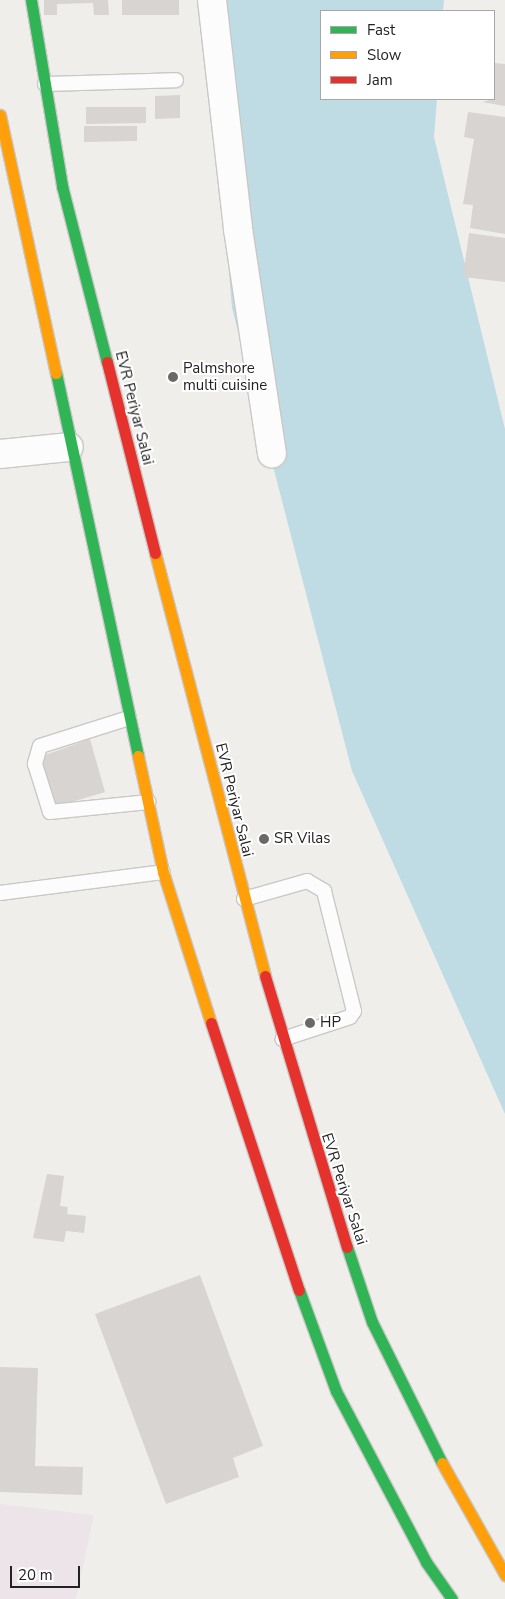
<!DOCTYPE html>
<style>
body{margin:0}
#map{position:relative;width:505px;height:1599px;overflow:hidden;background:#f0eeeb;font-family:"Nunito Sans",sans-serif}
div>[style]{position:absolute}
.industrial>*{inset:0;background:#ede4e9}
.water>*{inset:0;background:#bfdbe3}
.building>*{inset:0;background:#d7d4d2}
.roads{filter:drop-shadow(1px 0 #c9c8c7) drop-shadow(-1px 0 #c9c8c7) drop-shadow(0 1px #c9c8c7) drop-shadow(0 -1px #c9c8c7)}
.lane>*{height:14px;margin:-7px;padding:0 7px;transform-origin:7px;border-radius:7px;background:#fdfcfc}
.street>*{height:28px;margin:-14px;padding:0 14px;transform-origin:14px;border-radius:14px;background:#fdfcfc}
.fast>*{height:11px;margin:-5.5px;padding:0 5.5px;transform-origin:5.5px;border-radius:5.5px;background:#30b455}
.slow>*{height:11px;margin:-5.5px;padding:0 5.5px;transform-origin:5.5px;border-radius:5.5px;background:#ff9f0a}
.jam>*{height:11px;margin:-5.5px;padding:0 5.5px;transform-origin:5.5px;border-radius:5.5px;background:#e5322d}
.dots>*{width:14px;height:14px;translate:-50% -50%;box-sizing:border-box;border:2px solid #fff;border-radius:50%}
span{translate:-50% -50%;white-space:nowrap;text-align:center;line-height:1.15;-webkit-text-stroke:4px #fff;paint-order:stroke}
.poi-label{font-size:15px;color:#222}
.left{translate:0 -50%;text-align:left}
.street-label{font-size:15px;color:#222}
.legend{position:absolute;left:320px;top:10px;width:175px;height:90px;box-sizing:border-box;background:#fff;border:1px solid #a7a7a7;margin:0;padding:6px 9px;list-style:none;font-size:15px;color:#222}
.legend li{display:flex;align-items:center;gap:10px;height:25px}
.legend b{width:25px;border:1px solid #a7a7a7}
.scale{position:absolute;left:10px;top:1566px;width:70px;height:22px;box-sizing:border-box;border:2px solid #222;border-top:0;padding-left:6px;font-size:15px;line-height:18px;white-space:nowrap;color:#222;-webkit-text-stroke:4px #fff;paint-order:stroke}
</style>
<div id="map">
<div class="industrial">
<div style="clip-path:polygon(0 1504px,94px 1515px,76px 1599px,0 1599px)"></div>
</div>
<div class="water">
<div style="clip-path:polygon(206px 0,444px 0,443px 11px,321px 11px,321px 99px,437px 99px,434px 137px,505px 429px,505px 1114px,352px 771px,232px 308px)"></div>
</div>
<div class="building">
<div style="clip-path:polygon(44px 0,108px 0,109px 15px,94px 15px,93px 3px,57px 4px,57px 15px,44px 15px)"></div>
<div style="clip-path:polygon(122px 0,179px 0,179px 15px,122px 15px)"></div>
<div style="clip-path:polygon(494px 63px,505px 64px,505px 106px,482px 102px,494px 99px)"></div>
<div style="clip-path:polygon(180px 95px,180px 118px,155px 119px,155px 96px)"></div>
<div style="clip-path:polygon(86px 107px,146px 107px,146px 123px,86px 124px)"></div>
<div style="clip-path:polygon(468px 112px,505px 117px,505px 234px,470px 228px,473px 205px,463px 204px,474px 139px,464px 137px)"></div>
<div style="clip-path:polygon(84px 126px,137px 126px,137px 141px,84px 142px)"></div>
<div style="clip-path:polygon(469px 233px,505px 238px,505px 282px,463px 277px)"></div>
<div style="clip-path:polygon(90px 739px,105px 792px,55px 807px,39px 757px)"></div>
<div style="clip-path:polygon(47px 1174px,64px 1176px,60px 1206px,68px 1207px,67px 1214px,86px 1216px,84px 1233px,66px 1231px,64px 1242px,33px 1238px)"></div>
<div style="clip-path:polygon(200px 1275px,263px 1446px,233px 1458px,239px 1477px,166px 1504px,95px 1314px)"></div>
<div style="clip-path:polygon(0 1367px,38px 1368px,35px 1466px,83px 1467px,82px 1495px,0 1492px)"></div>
</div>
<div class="roads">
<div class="lane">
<div style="left:45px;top:84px;width:131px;rotate:-1.7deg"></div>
<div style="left:129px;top:718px;width:93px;rotate:162.5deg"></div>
<div style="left:40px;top:746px;width:19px;rotate:106deg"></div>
<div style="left:35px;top:764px;width:50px;rotate:72.6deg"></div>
<div style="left:50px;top:812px;width:99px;rotate:-5.8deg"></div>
<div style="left:0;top:893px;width:164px;rotate:-7.3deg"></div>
<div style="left:244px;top:899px;width:66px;rotate:-15.9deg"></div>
<div style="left:307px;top:881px;width:20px;rotate:30deg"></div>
<div style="left:324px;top:891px;width:124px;rotate:76deg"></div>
<div style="left:354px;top:1011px;width:7px;rotate:124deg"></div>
<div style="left:350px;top:1017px;width:71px;rotate:161.8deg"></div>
</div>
<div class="street">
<div style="left:212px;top:0;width:230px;rotate:83.5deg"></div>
<div style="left:238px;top:229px;width:227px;rotate:81.4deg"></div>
<div style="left:0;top:454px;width:69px;rotate:-5.8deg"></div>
</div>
<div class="fast">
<div style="left:31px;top:0;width:189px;rotate:80.5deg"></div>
<div style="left:62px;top:186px;width:182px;rotate:75.7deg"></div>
<div style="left:56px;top:373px;width:392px;rotate:77.9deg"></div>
<div style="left:347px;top:1247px;width:79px;rotate:71.6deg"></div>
<div style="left:372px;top:1322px;width:157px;rotate:63.6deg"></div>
<div style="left:299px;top:1290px;width:108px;rotate:69.9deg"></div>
<div style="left:336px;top:1391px;width:193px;rotate:62.2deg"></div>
<div style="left:426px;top:1562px;width:45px;rotate:54.9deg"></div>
</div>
<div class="slow">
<div style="left:0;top:115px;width:264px;rotate:77.8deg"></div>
<div style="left:155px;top:553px;width:437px;rotate:75.4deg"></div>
<div style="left:138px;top:756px;width:119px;rotate:77.8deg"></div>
<div style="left:163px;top:872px;width:158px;rotate:72.4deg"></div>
<div style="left:442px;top:1463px;width:129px;rotate:60.6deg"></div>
</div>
<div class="jam">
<div style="left:107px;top:362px;width:197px;rotate:75.9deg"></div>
<div style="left:265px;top:976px;width:283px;rotate:73.2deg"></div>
<div style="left:211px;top:1023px;width:281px;rotate:71.8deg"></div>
</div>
</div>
<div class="dots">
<div style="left:173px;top:377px;background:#6a6968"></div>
<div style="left:264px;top:839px;background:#6a6968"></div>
<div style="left:310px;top:1023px;background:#6a6968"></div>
</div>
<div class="poi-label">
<span class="left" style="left:183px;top:377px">Palmshore<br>multi cuisine</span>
<span class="left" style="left:274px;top:839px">SR Vilas</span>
<span class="left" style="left:320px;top:1023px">HP</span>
</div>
<div class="street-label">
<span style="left:134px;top:408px;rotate:76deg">EVR Periyar Salai</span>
<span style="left:234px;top:800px;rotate:76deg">EVR Periyar Salai</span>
<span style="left:344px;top:1189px;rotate:72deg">EVR Periyar Salai</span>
</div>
<ul class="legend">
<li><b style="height:6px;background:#30b455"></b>Fast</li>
<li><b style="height:6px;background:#ff9f0a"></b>Slow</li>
<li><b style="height:6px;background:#e5322d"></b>Jam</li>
</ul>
<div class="scale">20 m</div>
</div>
